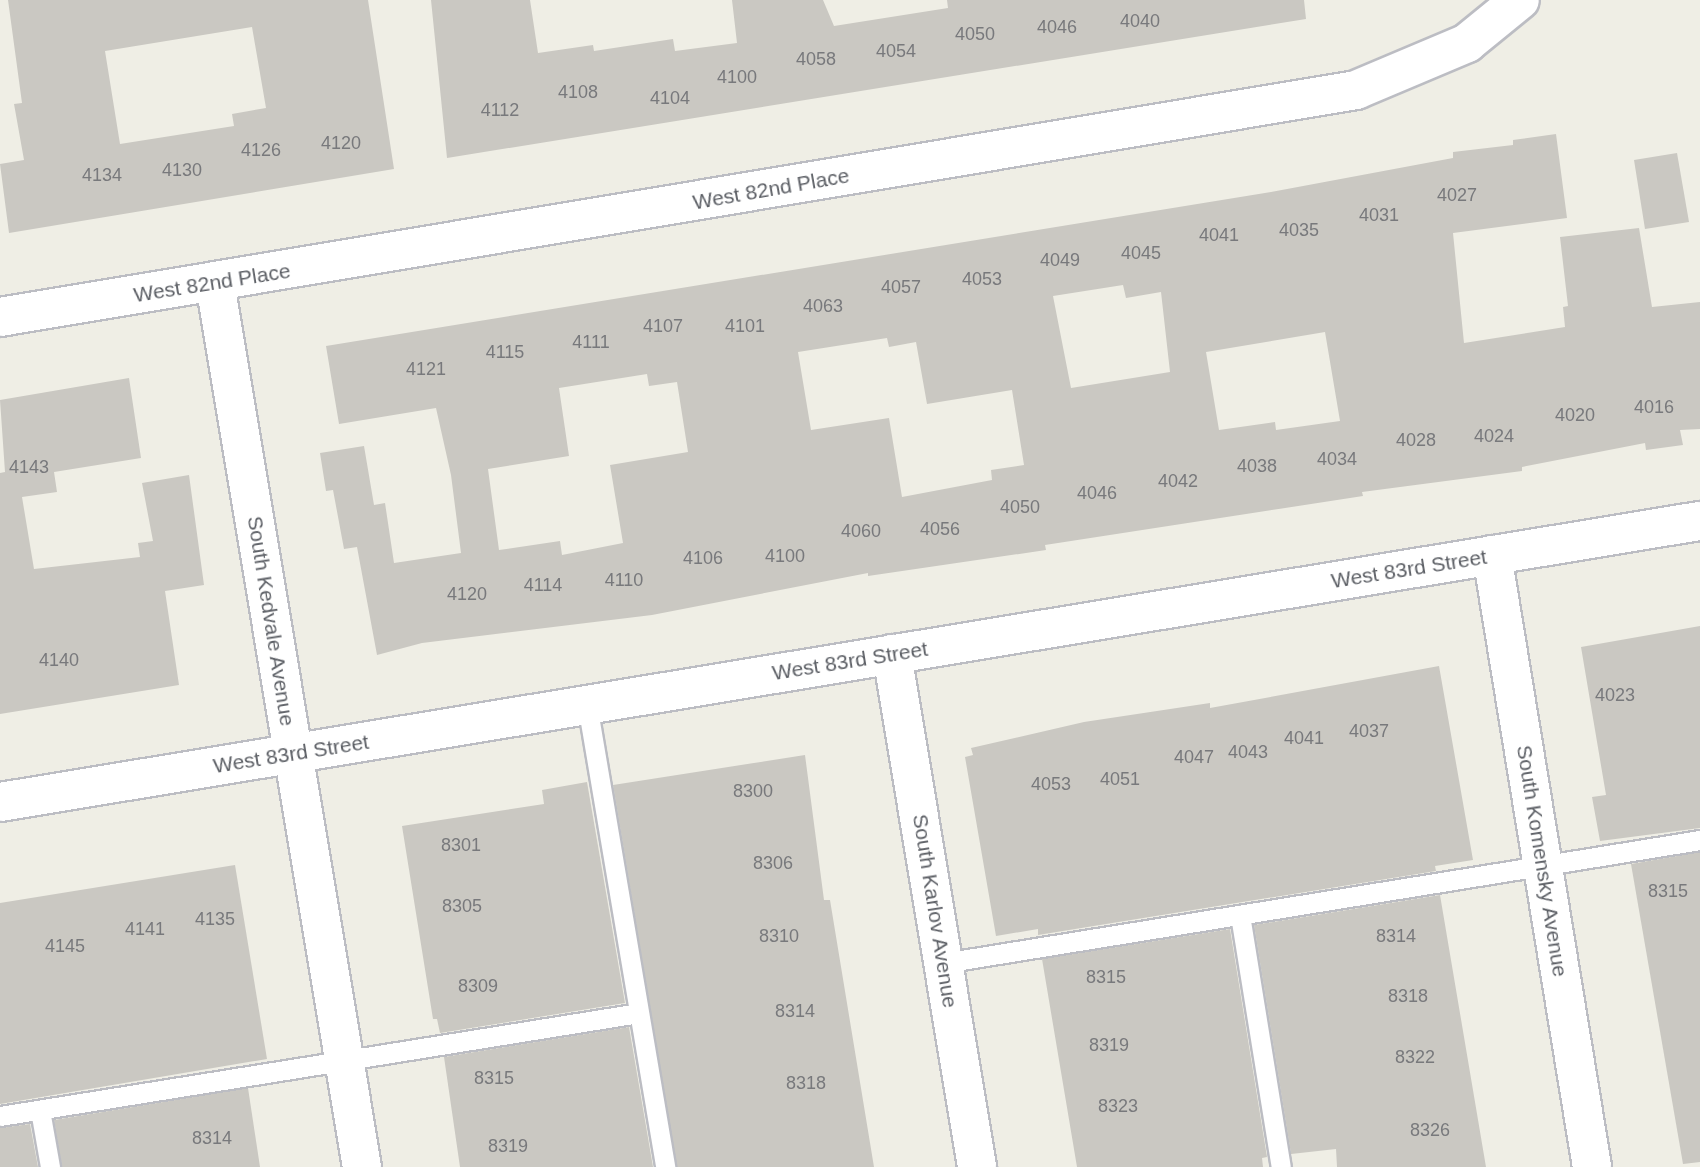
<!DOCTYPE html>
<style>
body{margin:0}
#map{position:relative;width:1700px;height:1167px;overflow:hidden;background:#efeee5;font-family:Helvetica,sans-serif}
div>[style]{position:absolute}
.building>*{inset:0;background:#cac8c2}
.roads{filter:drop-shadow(2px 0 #bcbdc3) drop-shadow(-2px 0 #bcbdc3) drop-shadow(0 2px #bcbdc3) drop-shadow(0 -2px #bcbdc3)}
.service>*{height:19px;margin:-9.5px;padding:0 9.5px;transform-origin:9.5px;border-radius:9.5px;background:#fff}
.minor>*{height:38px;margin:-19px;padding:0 19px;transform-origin:19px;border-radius:19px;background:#fff}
.tertiary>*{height:38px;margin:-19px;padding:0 19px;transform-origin:19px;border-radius:19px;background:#fff}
span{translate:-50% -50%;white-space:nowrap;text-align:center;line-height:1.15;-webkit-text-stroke:6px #fff;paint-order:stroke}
.number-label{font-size:18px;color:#78797c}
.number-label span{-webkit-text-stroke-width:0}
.street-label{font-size:21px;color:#5c5f65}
</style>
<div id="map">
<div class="building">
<div style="clip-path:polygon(evenodd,8px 0,368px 0,394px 169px,9px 233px,0 164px,24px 160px,14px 104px,22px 103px,8px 0,252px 27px,266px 108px,232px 114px,234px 126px,120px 144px,105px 51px,252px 27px)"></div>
<div style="clip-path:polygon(431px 0,530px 0,538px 53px,593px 45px,594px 51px,673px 39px,675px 51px,737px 43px,732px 0,823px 0,834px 26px,948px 8px,947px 0,1304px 0,1306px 19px,447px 158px)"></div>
<div style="clip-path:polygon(evenodd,1556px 134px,1567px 218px,1453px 233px,1464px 343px,1565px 327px,1563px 307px,1568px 306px,1560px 237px,1639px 228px,1652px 307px,1700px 302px,1700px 429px,1680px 430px,1683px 445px,1646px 450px,1645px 443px,1522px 467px,1522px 471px,1362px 492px,1363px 496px,1045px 545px,1046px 550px,868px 576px,868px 573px,652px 615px,422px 643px,377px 655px,357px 547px,344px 549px,333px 490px,326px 491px,320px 453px,364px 446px,374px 505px,385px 503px,394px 563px,461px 553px,451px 475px,436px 408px,339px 424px,326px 346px,1271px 192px,1453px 158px,1453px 152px,1513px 145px,1513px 140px,1556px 134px,1123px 285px,1126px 298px,1161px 292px,1170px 372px,1071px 388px,1053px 296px,1123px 285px,1556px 134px,1325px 332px,1340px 421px,1276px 430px,1275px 422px,1219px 430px,1206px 352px,1325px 332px,1556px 134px,887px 338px,889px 347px,916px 342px,927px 404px,1012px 390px,1024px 465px,991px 470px,992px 480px,902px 497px,889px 418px,811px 430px,798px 352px,887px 338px,1556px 134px,647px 374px,649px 386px,677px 382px,688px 452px,610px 465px,623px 543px,562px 555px,560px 541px,499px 550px,488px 469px,569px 456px,559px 388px,647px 374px)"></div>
<div style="clip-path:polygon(1677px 153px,1689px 222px,1645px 229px,1634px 160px)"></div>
<div style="clip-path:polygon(129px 378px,141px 458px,54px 472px,57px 492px,22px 497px,34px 569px,140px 557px,138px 543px,153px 541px,142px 483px,189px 475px,204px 585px,165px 591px,179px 685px,0 714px,0 473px,5px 472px,0 400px)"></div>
<div style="clip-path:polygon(1700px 626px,1700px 828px,1600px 841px,1592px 797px,1606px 795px,1581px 647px)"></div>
<div style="clip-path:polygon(1439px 666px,1473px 860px,1435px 866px,1436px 871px,1038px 935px,1038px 929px,996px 936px,965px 757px,973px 755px,971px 748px,1084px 722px,1210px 703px,1210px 708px)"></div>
<div style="clip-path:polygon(805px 755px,824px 900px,830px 900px,874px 1167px,677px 1167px,613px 785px)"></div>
<div style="clip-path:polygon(587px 782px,625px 1003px,440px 1033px,437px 1019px,433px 1019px,402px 826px,544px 804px,542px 790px)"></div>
<div style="clip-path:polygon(1700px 852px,1700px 1162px,1683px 1164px,1631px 864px)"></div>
<div style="clip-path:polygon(235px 865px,267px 1059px,0 1104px,0 903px)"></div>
<div style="clip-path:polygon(1440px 895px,1486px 1167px,1337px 1167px,1336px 1149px,1291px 1154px,1254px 925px)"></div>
<div style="clip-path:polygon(1230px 929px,1267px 1157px,1262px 1158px,1263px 1167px,1077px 1167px,1042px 959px)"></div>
<div style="clip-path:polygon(629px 1027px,653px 1167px,460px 1167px,444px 1057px)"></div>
<div style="clip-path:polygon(248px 1088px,260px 1167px,62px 1167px,54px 1120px)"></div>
<div style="clip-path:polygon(30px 1124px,38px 1167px,0 1167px,0 1128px)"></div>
</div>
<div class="roads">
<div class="service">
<div style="left:587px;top:704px;width:470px;rotate:80.4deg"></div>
<div style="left:1240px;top:915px;width:255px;rotate:80.8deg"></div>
<div style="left:943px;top:963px;width:767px;rotate:-9.23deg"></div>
<div style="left:40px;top:1110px;width:58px;rotate:80deg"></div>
<div style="left:0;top:1116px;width:647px;rotate:-9.16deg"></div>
</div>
<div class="minor">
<div style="left:215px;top:283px;width:896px;rotate:80.56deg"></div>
<div style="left:0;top:317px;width:1375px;rotate:-9.5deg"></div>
<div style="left:1356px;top:90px;width:121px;rotate:-22.9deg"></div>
<div style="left:1467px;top:43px;width:68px;rotate:-39.1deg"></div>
<div style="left:1492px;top:555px;width:620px;rotate:80.72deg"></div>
<div style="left:892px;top:654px;width:520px;rotate:80.59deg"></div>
</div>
<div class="tertiary">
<div style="left:0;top:802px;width:1723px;rotate:-9.39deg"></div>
</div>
</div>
<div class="number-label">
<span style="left:1140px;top:21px">4040</span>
<span style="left:1057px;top:27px">4046</span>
<span style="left:975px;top:34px">4050</span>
<span style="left:896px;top:51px">4054</span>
<span style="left:816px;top:59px">4058</span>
<span style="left:737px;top:77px">4100</span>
<span style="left:578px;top:92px">4108</span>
<span style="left:670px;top:98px">4104</span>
<span style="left:500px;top:110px">4112</span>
<span style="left:341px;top:143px">4120</span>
<span style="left:261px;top:150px">4126</span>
<span style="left:182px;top:170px">4130</span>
<span style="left:102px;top:175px">4134</span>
<span style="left:1457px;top:195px">4027</span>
<span style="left:1379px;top:215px">4031</span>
<span style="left:1299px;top:230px">4035</span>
<span style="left:1219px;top:235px">4041</span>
<span style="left:1141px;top:253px">4045</span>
<span style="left:1060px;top:260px">4049</span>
<span style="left:982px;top:279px">4053</span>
<span style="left:901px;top:287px">4057</span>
<span style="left:823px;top:306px">4063</span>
<span style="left:663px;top:326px">4107</span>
<span style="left:745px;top:326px">4101</span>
<span style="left:591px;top:342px">4111</span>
<span style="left:505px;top:352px">4115</span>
<span style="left:426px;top:369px">4121</span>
<span style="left:1654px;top:407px">4016</span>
<span style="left:1575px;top:415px">4020</span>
<span style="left:1494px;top:436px">4024</span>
<span style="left:1416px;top:440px">4028</span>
<span style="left:1337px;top:459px">4034</span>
<span style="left:1257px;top:466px">4038</span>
<span style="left:29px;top:467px">4143</span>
<span style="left:1178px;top:481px">4042</span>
<span style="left:1097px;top:493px">4046</span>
<span style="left:1020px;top:507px">4050</span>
<span style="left:940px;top:529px">4056</span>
<span style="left:861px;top:531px">4060</span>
<span style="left:785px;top:556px">4100</span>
<span style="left:703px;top:558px">4106</span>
<span style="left:624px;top:580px">4110</span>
<span style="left:543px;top:585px">4114</span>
<span style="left:467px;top:594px">4120</span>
<span style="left:59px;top:660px">4140</span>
<span style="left:1615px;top:695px">4023</span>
<span style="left:1369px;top:731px">4037</span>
<span style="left:1304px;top:738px">4041</span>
<span style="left:1248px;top:752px">4043</span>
<span style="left:1194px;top:757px">4047</span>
<span style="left:1120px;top:779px">4051</span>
<span style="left:1051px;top:784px">4053</span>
<span style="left:753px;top:791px">8300</span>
<span style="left:461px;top:845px">8301</span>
<span style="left:773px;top:863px">8306</span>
<span style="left:1668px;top:891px">8315</span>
<span style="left:462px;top:906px">8305</span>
<span style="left:215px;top:919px">4135</span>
<span style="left:145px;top:929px">4141</span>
<span style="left:779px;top:936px">8310</span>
<span style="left:1396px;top:936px">8314</span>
<span style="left:65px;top:946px">4145</span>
<span style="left:1106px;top:977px">8315</span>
<span style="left:478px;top:986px">8309</span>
<span style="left:1408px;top:996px">8318</span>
<span style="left:795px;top:1011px">8314</span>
<span style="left:1109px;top:1045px">8319</span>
<span style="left:1415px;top:1057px">8322</span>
<span style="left:494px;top:1078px">8315</span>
<span style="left:806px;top:1083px">8318</span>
<span style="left:1118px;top:1106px">8323</span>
<span style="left:1430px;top:1130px">8326</span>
<span style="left:212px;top:1138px">8314</span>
<span style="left:508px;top:1146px">8319</span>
</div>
<div class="street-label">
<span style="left:771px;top:189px;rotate:-10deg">West 82nd Place</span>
<span style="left:212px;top:283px;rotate:-9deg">West 82nd Place</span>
<span style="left:1409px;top:569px;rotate:-9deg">West 83rd Street</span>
<span style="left:271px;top:621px;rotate:81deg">South Kedvale Avenue</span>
<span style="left:850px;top:661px;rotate:-9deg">West 83rd Street</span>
<span style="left:291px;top:754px;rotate:-9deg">West 83rd Street</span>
<span style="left:1542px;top:861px;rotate:81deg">South Komensky Avenue</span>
<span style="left:935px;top:911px;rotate:81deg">South Karlov Avenue</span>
</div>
</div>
